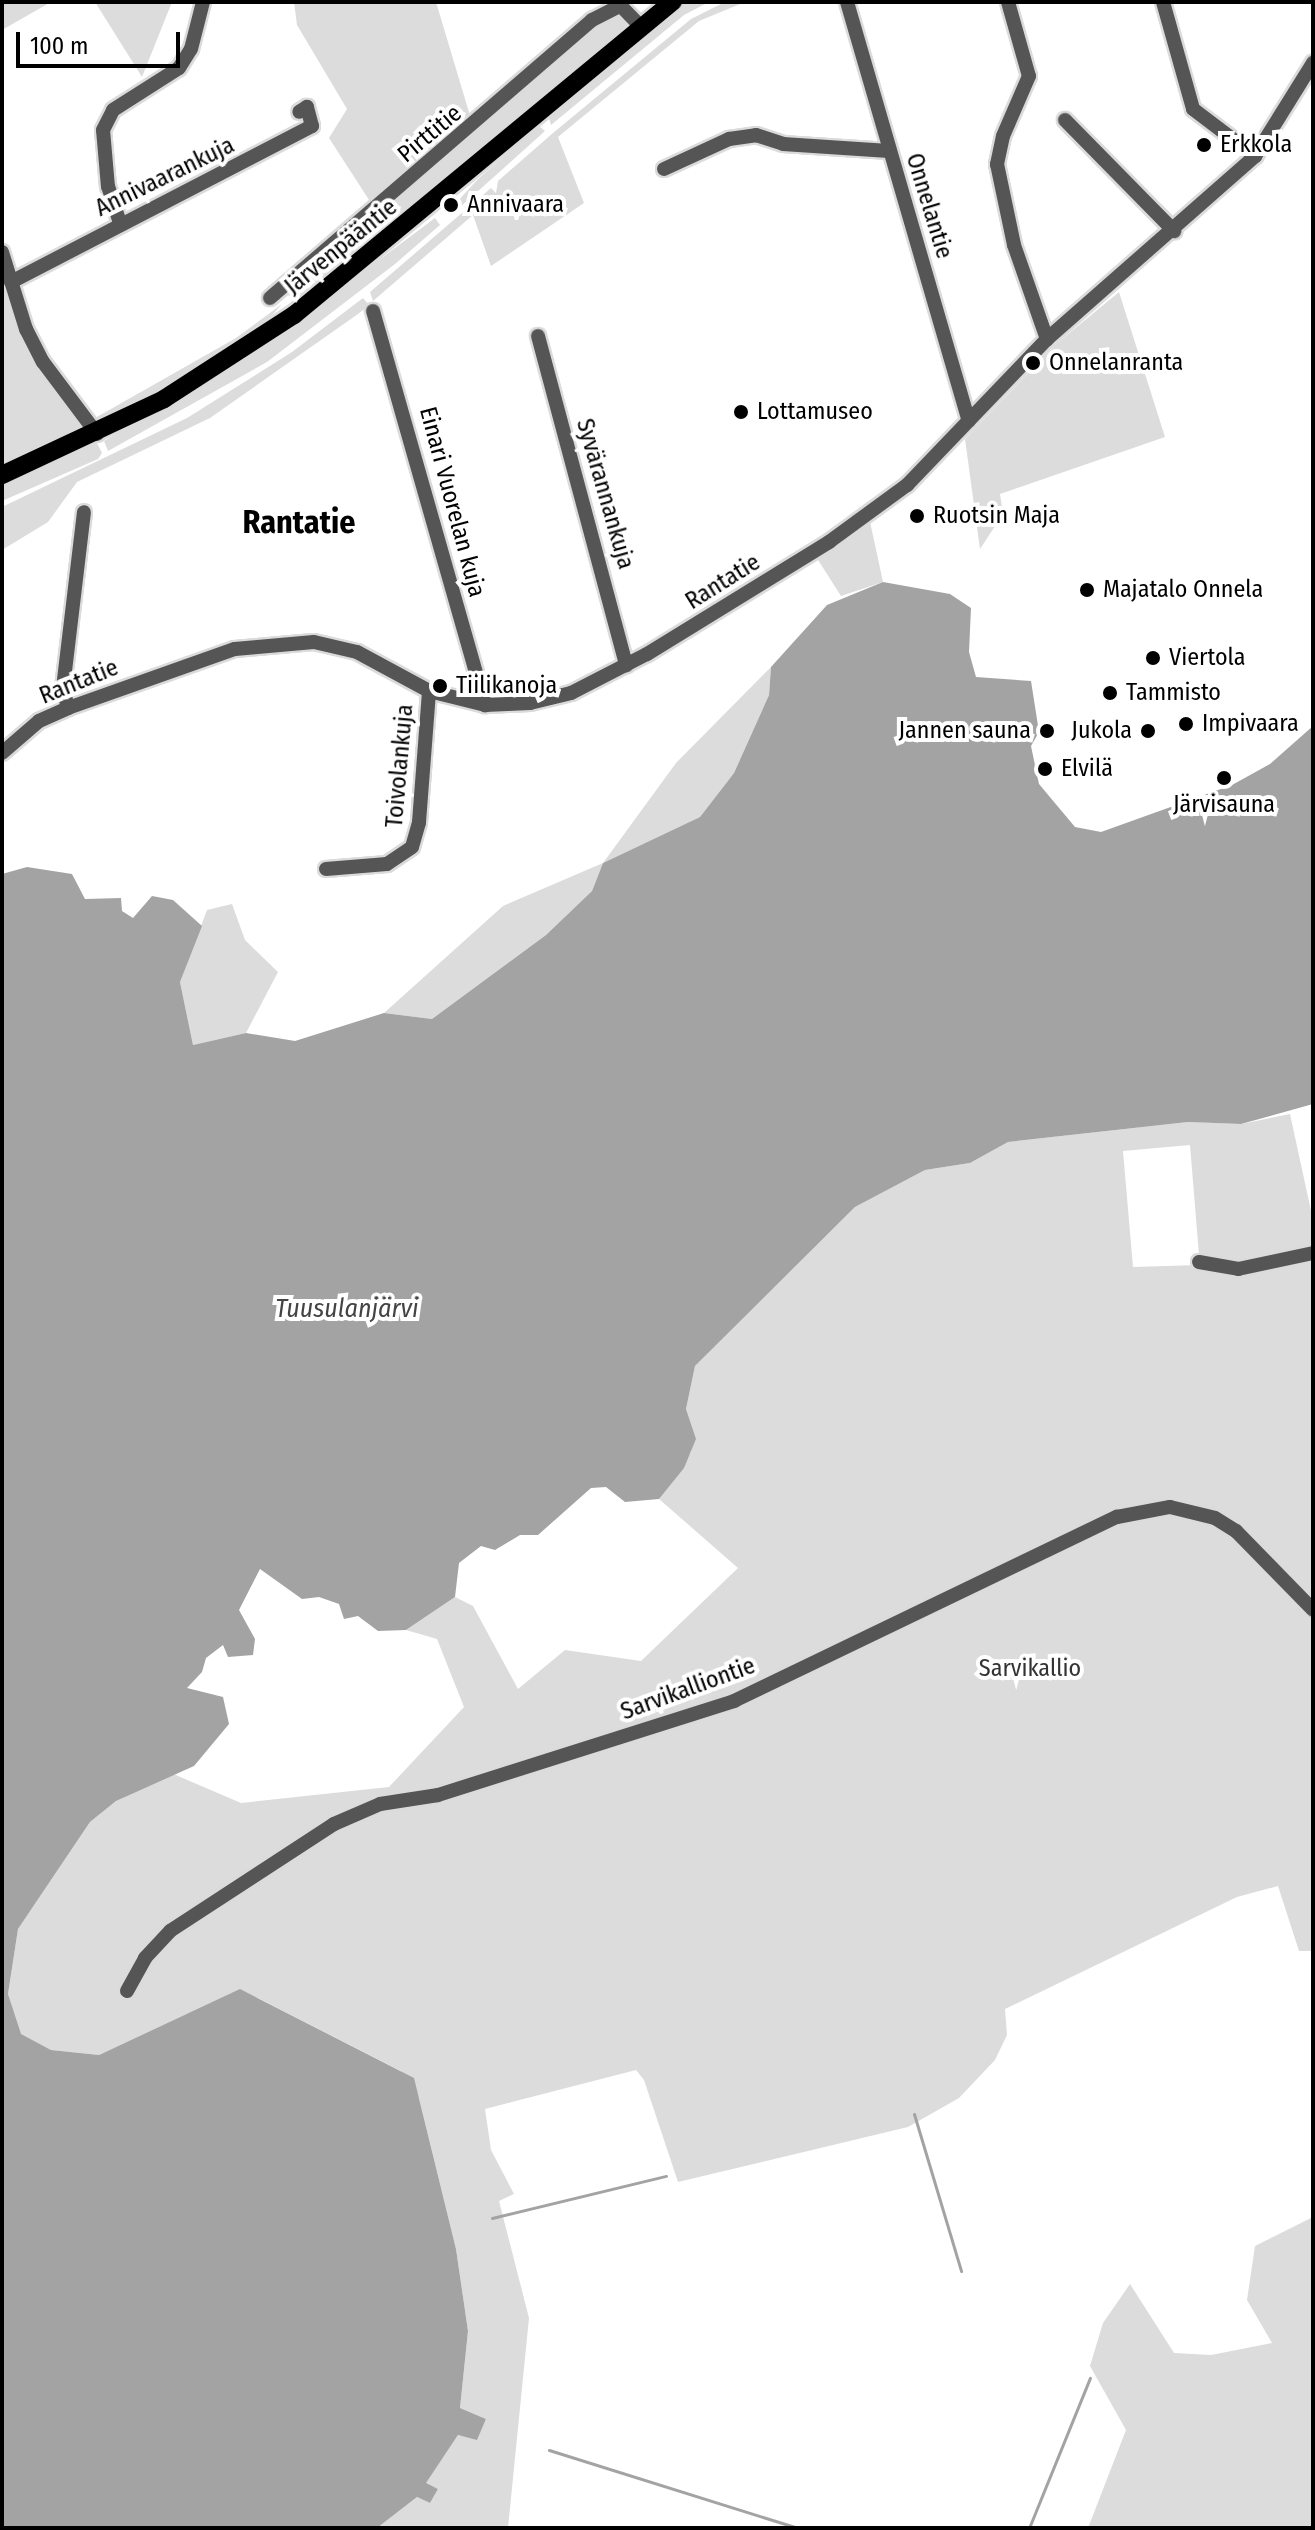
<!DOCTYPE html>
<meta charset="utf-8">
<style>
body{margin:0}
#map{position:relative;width:1315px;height:2530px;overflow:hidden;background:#fff;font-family:"Fira Sans Condensed",sans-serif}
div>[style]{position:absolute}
.green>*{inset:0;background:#dcdcdc}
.water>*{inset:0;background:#a3a3a3}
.stream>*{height:3px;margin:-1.5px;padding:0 1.5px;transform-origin:1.5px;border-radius:1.5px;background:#a3a3a3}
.roads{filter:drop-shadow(2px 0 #dbdbdb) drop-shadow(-2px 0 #dbdbdb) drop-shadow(0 2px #dbdbdb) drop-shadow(0 -2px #dbdbdb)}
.minor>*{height:14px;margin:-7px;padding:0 7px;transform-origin:7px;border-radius:7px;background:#555}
.major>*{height:18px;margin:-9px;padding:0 9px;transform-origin:9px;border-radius:9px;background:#000}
.dots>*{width:22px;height:22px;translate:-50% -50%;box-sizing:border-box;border:4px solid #fff;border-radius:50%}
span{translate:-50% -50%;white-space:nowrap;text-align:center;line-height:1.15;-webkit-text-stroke:8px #fff;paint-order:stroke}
.street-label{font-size:24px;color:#000}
.poi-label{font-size:24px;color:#000}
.left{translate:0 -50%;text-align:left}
.right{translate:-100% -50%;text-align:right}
.park-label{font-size:24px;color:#333}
.water-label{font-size:26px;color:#444;font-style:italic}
.district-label{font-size:32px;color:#000;font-weight:700}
.frame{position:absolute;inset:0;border:4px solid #000;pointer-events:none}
.scale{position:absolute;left:16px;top:32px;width:164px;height:36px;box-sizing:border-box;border:4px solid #000;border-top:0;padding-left:10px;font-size:24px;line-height:28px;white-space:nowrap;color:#000;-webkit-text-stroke:6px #fff;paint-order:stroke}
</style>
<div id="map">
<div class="green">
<div style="clip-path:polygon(2px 2px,51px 2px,2px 30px)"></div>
<div style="clip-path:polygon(95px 2px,172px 2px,142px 77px)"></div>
<div style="clip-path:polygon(294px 2px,436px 2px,471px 119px,371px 203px,329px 138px,347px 109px,297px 25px)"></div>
<div style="clip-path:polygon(686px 2px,709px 2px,684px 15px,551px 125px,549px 118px)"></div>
<div style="clip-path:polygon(725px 2px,745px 2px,699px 21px,558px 137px,584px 203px,491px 266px,473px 215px,373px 301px,370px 292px,491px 188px,496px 193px,498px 181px,553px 133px,691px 19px)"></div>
<div style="clip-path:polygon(617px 12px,628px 21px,618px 37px,328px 279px,292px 299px,287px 294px,312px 265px,603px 18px)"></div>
<div style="clip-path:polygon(539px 126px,545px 131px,458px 209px,456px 203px,478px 179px)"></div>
<div style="clip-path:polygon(435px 218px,440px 225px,395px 264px,267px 362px,108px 451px,104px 441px,251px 356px)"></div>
<div style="clip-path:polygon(2px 268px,19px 332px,36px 364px,85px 428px,2px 465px)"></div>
<div style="clip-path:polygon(1119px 292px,1165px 437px,1000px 494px,1003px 514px,980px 549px,965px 439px,1056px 344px)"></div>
<div style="clip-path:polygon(363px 298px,369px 305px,358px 314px,210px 418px,77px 482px,48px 522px,2px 550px,2px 507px,187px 418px,292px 352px)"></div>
<div style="clip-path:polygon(282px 304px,261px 328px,174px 383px,100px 420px,95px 418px,236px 338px)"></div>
<div style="clip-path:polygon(97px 443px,102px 453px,98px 459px,2px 501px,2px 484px)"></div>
<div style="clip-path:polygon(869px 517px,883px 582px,841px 596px,813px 552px)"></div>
<div style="clip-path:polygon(771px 667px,769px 695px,734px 773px,700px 817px,603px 863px,592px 891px,546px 935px,432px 1019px,384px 1013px,503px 906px,603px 863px,676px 763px)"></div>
<div style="clip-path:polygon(232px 904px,245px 940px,278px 972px,246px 1033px,193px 1045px,180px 982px,207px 910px)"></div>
<div style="clip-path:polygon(1290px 1114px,1313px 1220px,1313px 1250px,1238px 1266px,1199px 1255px,1190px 1145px,1123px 1151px,1133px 1267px,1199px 1265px,1238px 1271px,1313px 1257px,1313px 1951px,1299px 1951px,1278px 1886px,1237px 1897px,1005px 2009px,1007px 2035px,995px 2060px,959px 2098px,908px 2127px,678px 2182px,644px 2080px,636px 2070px,485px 2109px,491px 2150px,514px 2194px,499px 2201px,529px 2318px,508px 2528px,377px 2528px,417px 2497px,430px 2503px,438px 2489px,425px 2484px,458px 2435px,477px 2439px,486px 2419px,460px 2408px,468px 2331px,456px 2249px,419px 2098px,401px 2071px,258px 1998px,231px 1993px,191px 2021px,187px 2014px,99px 2055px,51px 2050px,20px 2034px,8px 1994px,18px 1929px,90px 1822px,116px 1801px,171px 1773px,241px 1803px,389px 1787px,464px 1707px,437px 1639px,406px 1630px,455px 1597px,473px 1606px,518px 1689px,565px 1650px,641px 1661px,738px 1568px,659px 1499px,691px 1452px,693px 1431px,686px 1409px,695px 1366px,855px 1207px,925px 1170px,970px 1163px,1008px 1142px,1188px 1122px,1241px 1124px)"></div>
<div style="clip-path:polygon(1313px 2217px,1313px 2528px,1088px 2528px,1126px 2430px,1090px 2366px,1103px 2323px,1130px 2284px,1174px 2353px,1211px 2355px,1272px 2343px,1247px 2300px,1255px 2246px)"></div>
</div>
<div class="water">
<div style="clip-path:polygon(883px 582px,950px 594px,971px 608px,969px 652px,976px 677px,1031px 681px,1039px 732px,1031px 746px,1039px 784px,1075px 827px,1101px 832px,1232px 785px,1270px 764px,1313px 726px,1313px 1104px,1241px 1124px,1188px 1122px,1008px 1142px,970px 1163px,925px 1170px,855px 1207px,695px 1366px,686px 1409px,696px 1439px,684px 1468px,659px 1499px,625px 1502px,606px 1487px,591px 1488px,538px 1535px,520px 1535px,495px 1550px,481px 1546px,459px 1563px,455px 1597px,406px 1630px,378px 1631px,358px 1616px,344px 1619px,339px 1604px,319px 1597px,302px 1599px,260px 1569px,239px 1610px,255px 1639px,253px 1655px,228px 1657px,223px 1645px,206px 1658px,202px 1672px,187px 1688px,223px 1697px,229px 1724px,194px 1766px,116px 1801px,90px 1822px,18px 1929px,8px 1994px,21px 2034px,51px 2050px,99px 2055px,240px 1989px,414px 2078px,456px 2249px,468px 2331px,460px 2408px,486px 2419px,477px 2440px,458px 2435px,426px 2483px,438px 2489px,430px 2503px,417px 2497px,377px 2528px,2px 2528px,2px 874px,27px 867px,72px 874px,85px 899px,121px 898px,122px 911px,133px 918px,152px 896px,173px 900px,202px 926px,180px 982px,193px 1045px,246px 1033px,295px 1041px,384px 1013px,432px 1019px,546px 935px,592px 891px,603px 863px,700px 817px,734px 773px,769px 695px,771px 667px,827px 605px)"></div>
</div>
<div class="stream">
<div style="left:914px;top:2114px;width:164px;rotate:73.3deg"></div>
<div style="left:492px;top:2218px;width:179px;rotate:-13.6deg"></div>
<div style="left:549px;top:2450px;width:261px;rotate:17.4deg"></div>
<div style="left:1029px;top:2528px;width:162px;rotate:-67.9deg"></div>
</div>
<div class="roads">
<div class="minor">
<div style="left:617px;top:2px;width:36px;rotate:46deg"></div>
<div style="left:847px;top:2px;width:436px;rotate:73.8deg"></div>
<div style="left:1008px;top:2px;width:77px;rotate:74.2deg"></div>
<div style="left:1029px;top:76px;width:65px;rotate:113.4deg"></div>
<div style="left:1003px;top:136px;width:29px;rotate:102deg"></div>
<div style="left:997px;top:164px;width:83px;rotate:78.1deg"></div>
<div style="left:1014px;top:245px;width:100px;rotate:70.7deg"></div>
<div style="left:1163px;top:2px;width:111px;rotate:74.3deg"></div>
<div style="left:1193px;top:109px;width:78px;rotate:37.2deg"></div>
<div style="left:1065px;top:120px;width:156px;rotate:45.5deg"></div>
<div style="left:664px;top:169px;width:72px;rotate:-24.8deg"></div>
<div style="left:729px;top:139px;width:27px;rotate:-8deg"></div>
<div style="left:756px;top:135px;width:28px;rotate:18deg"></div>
<div style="left:783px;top:144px;width:106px;rotate:3.8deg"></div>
<div style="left:120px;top:223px;width:38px;rotate:-108deg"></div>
<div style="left:108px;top:187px;width:57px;rotate:-95deg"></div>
<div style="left:103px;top:130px;width:22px;rotate:-63deg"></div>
<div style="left:113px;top:110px;width:78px;rotate:-32.5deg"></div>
<div style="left:179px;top:68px;width:22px;rotate:-58deg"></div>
<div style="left:191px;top:49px;width:49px;rotate:-75.7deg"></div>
<div style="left:2px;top:252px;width:81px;rotate:72.7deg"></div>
<div style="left:26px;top:329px;width:37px;rotate:63deg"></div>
<div style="left:43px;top:362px;width:90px;rotate:53.1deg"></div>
<div style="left:11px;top:282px;width:339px;rotate:-27.4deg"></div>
<div style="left:312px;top:126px;width:20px;rotate:-105deg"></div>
<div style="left:307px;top:107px;width:9px;rotate:148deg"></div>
<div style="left:270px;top:298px;width:425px;rotate:-40.8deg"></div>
<div style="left:592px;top:20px;width:30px;rotate:-27deg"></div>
<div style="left:373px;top:311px;width:410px;rotate:74.1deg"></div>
<div style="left:538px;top:336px;width:341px;rotate:75deg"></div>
<div style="left:68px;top:708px;width:21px;rotate:-104deg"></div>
<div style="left:63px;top:688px;width:177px;rotate:-83.2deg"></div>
<div style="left:2px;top:753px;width:49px;rotate:-40.9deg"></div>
<div style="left:39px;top:721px;width:32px;rotate:-24deg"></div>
<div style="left:68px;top:708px;width:177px;rotate:-19.5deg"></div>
<div style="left:235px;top:649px;width:79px;rotate:-5.1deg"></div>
<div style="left:314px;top:642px;width:44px;rotate:13.1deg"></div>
<div style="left:357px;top:652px;width:82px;rotate:28.4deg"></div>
<div style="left:429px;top:691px;width:58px;rotate:14deg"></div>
<div style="left:485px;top:705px;width:45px;rotate:-2.5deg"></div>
<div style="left:530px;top:703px;width:42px;rotate:-13.7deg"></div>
<div style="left:571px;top:693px;width:85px;rotate:-27.2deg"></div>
<div style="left:647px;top:654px;width:214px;rotate:-31.6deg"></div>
<div style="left:829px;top:542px;width:97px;rotate:-36.2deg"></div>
<div style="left:907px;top:485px;width:202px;rotate:-46.2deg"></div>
<div style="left:1047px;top:339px;width:277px;rotate:-41.3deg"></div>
<div style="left:1255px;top:156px;width:110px;rotate:-58.1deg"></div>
<div style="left:326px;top:869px;width:61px;rotate:-4.7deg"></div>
<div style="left:387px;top:864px;width:30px;rotate:-34deg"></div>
<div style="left:412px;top:847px;width:26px;rotate:-74deg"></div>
<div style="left:419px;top:822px;width:131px;rotate:-85.6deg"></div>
<div style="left:1199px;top:1262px;width:40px;rotate:10deg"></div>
<div style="left:1238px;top:1269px;width:77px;rotate:-12deg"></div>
<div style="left:127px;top:1991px;width:38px;rotate:-61deg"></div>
<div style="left:145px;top:1958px;width:37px;rotate:-47deg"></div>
<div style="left:170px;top:1931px;width:196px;rotate:-33.1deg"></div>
<div style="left:334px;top:1824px;width:50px;rotate:-23.5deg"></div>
<div style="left:380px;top:1804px;width:59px;rotate:-8.8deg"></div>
<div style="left:438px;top:1795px;width:311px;rotate:-17.6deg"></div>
<div style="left:734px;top:1701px;width:425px;rotate:-25.7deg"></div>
<div style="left:1117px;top:1517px;width:54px;rotate:-10.7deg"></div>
<div style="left:1170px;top:1507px;width:46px;rotate:13.7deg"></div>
<div style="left:1215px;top:1518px;width:25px;rotate:32deg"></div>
<div style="left:1236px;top:1531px;width:110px;rotate:45.7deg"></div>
</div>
<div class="major">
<div style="left:2px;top:475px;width:179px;rotate:-25.1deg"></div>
<div style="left:164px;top:399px;width:155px;rotate:-32.9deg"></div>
<div style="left:294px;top:315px;width:492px;rotate:-39.6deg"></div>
</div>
</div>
<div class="dots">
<div style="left:1204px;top:145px;background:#000"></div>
<div style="left:451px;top:205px;background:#000"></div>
<div style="left:1033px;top:363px;background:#000"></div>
<div style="left:741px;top:412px;background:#000"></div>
<div style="left:917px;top:516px;background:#000"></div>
<div style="left:1087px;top:590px;background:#000"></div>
<div style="left:1153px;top:658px;background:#000"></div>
<div style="left:440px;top:686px;background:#000"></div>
<div style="left:1110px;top:693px;background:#000"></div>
<div style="left:1186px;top:724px;background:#000"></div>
<div style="left:1047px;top:731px;background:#000"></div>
<div style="left:1148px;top:731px;background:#000"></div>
<div style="left:1045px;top:769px;background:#000"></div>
<div style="left:1224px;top:778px;background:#000"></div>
</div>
<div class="street-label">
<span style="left:430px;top:134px;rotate:-40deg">Pirttitie</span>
<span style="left:165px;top:177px;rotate:-26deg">Annivaarankuja</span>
<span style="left:929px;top:206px;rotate:73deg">Onnelantie</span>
<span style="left:341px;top:247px;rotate:-39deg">Järvenpääntie</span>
<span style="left:605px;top:494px;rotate:74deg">Syvärannankuja</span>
<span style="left:452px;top:502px;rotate:75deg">Einari Vuorelan kuja</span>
<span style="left:723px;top:582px;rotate:-32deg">Rantatie</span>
<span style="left:79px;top:682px;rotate:-22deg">Rantatie</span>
<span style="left:400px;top:766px;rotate:-85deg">Toivolankuja</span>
<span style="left:688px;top:1689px;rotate:-20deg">Sarvikalliontie</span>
</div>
<div class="poi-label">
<span class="left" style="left:1220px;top:145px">Erkkola</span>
<span class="left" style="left:467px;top:205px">Annivaara</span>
<span class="left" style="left:1049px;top:363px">Onnelanranta</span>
<span class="left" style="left:757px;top:412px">Lottamuseo</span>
<span class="left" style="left:933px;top:516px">Ruotsin Maja</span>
<span class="left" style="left:1103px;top:590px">Majatalo Onnela</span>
<span class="left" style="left:1169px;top:658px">Viertola</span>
<span class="left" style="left:456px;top:686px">Tiilikanoja</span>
<span class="left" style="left:1126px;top:693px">Tammisto</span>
<span class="left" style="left:1202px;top:724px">Impivaara</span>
<span class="right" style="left:1031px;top:731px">Jannen sauna</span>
<span class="right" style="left:1132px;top:731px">Jukola</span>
<span class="left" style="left:1061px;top:769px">Elvilä</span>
<span style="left:1224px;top:805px">Järvisauna</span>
</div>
<div class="park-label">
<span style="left:1030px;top:1669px">Sarvikallio</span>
</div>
<div class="water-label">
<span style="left:347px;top:1309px">Tuusulanjärvi</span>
</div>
<div class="district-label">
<span style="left:299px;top:522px">Rantatie</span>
</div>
<div class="frame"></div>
<div class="scale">100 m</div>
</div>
